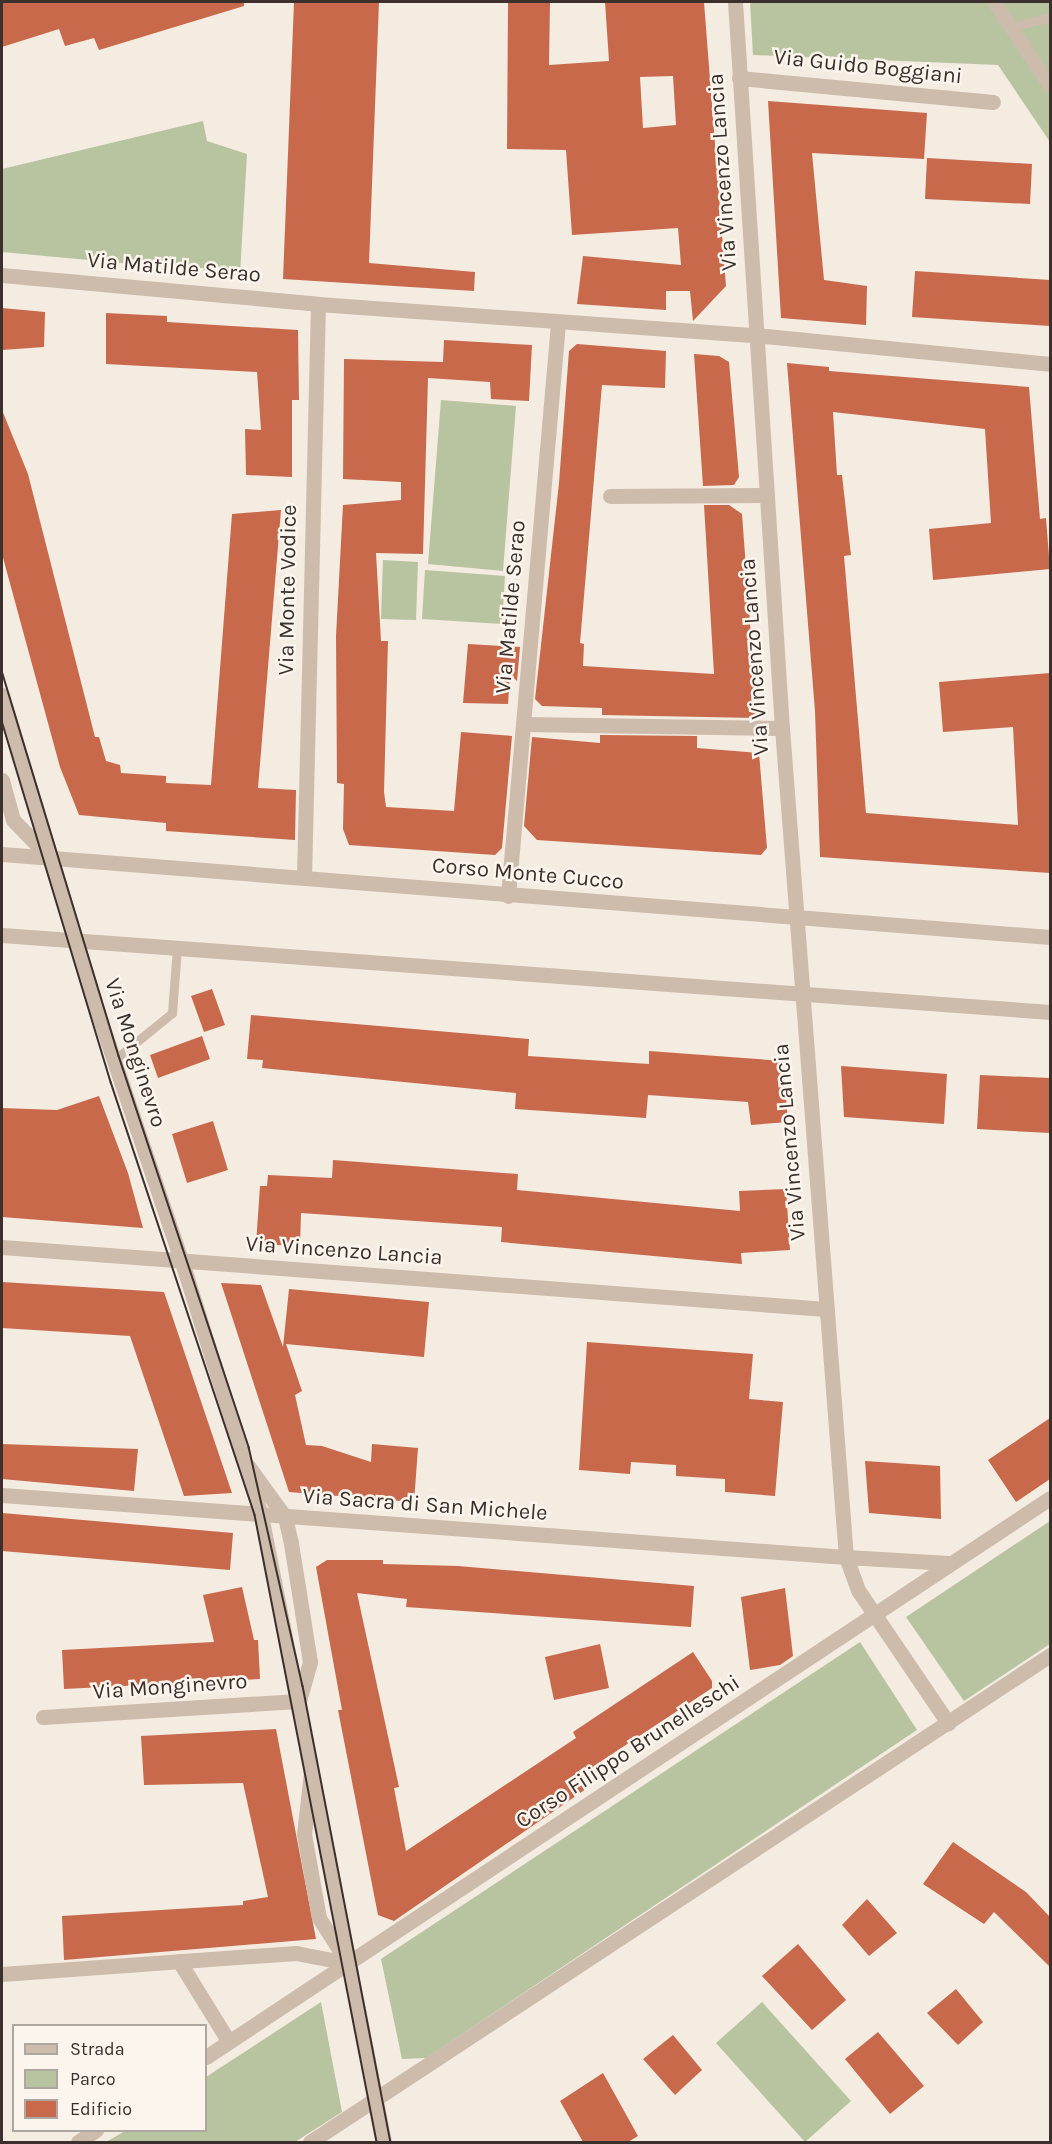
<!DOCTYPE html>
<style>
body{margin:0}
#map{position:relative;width:1052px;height:2144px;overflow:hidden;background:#f4ebe1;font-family:Karla,sans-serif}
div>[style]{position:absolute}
.green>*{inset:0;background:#b8c4a0}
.building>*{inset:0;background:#c8694b}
.service>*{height:9px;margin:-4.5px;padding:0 4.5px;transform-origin:4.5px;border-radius:4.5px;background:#cdbbac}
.pedestrian>*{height:14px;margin:-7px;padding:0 7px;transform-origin:7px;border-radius:7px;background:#cdbbac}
.minor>*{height:15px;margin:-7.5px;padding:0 7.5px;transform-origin:7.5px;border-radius:7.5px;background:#cdbbac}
.tertiary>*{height:15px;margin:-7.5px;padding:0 7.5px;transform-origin:7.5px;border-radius:7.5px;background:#cdbbac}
.tram>*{height:1.5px;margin:-0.75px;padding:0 0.75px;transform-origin:0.75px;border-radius:0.75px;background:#3b302b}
span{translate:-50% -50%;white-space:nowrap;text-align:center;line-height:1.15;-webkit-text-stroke:5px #fbf5ee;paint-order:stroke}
.street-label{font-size:22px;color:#3b302b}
.frame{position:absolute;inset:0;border:3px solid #3b302b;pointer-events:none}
.legend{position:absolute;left:12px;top:2024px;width:195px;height:108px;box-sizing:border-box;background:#fbf5ee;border:2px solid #aea6a0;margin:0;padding:8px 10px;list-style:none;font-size:18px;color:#3b302b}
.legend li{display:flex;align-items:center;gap:12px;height:30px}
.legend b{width:30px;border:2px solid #aea6a0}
</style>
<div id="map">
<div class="green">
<div style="clip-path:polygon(750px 2px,1050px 2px,1050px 142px,998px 65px,753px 55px)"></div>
<div style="clip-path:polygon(203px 121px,207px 141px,247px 154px,240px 274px,2px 252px,2px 169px)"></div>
<div style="clip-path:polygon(441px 400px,516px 406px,503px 571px,428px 564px)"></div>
<div style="clip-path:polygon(383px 560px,418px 562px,416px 620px,381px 619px)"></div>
<div style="clip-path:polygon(425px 570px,505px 576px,502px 624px,422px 619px)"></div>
<div style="clip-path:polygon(1050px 1521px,1050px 1644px,964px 1701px,906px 1617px)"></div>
<div style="clip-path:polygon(860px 1642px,917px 1730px,426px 2058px,402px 2059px,381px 1959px)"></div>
<div style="clip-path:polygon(321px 2002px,342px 2112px,295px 2142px,106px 2142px,125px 2131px,206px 2130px,206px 2077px)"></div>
<div style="clip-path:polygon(762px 2002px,851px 2101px,805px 2142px,716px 2043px)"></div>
</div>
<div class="building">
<div style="clip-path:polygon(2px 2px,244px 2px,244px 6px,99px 50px,94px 38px,65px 46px,59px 29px,2px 47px)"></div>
<div style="clip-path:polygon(294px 2px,379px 2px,369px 263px,475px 272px,474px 291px,283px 279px)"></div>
<div style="clip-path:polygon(evenodd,508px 2px,550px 2px,549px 65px,609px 61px,605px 2px,704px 2px,726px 286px,693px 321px,690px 291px,666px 291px,666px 310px,577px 304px,583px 256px,681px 265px,678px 228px,572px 235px,566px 150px,507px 149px,508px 2px,673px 76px,676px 125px,643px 128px,640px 77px,673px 76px)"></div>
<div style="clip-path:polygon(768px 101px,927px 113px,924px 159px,812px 153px,824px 280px,867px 286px,866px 325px,781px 318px)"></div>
<div style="clip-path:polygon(927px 158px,1032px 164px,1030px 204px,925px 199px)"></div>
<div style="clip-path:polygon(915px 271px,1050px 280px,1050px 326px,912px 317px)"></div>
<div style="clip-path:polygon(2px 308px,45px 312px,44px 347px,2px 350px)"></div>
<div style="clip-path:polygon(106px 313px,167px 316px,167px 322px,298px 330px,299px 400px,292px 400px,292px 477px,246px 475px,245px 429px,261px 430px,257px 372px,106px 364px)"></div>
<div style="clip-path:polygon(444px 340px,532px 345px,529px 401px,491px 399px,490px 382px,428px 378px,423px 554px,376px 553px,381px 641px,388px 641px,384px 792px,386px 807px,454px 811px,461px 732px,512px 736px,502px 848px,495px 855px,349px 845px,343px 829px,344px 784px,337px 783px,336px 636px,343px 505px,401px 500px,401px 482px,343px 479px,344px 359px,443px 362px)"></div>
<div style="clip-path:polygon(577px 344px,666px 351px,665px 388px,602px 385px,580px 643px,584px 644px,583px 666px,714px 674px,704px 505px,729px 505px,742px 514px,757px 718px,602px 715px,602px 708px,542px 706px,535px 699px,559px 483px,569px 351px)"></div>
<div style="clip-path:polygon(694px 354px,719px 356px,729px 362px,739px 477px,734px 485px,703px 486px)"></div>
<div style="clip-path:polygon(787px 363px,829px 367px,829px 371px,1029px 387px,1040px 519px,1046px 518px,1050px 569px,933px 580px,929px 529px,991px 523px,985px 429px,833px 412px,837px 475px,842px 475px,851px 555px,844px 556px,866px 813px,1018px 825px,1013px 727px,943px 732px,939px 682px,1050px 673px,1050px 873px,820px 857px,815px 711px)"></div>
<div style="clip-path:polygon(2px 410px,28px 474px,95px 737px,99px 737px,106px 761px,120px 765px,121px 773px,166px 776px,166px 783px,211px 785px,232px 514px,281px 510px,258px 788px,296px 790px,295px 840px,166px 831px,166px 823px,79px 815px,60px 767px,2px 554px)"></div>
<div style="clip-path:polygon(468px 644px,520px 647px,517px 681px,510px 674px,508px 704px,463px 703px)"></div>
<div style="clip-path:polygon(600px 735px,697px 736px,697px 748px,759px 753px,767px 848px,761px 855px,537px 840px,524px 826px,532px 737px,600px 743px)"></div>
<div style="clip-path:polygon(212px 989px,225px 1025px,204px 1032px,191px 996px)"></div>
<div style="clip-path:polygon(251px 1015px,529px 1039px,528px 1056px,649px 1064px,649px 1051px,783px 1061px,788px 1122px,751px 1125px,748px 1102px,648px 1095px,646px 1118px,515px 1109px,516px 1093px,262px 1068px,263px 1060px,247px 1059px)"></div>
<div style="clip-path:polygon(202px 1036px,210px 1059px,158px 1078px,150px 1055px)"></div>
<div style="clip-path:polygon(841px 1066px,947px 1074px,944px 1124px,844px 1117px)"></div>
<div style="clip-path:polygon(980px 1075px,1050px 1078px,1050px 1133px,977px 1129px)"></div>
<div style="clip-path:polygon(99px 1096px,128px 1173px,143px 1228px,2px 1217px,2px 1108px,57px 1110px)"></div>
<div style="clip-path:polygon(213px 1121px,228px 1170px,187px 1183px,172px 1134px)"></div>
<div style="clip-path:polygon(333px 1160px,518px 1174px,517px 1190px,740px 1211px,739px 1191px,786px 1189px,790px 1250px,741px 1253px,742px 1264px,501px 1242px,502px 1227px,301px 1213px,300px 1246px,256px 1244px,260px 1186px,267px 1186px,268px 1175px,332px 1178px)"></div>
<div style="clip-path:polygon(2px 1282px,164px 1292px,232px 1493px,184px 1496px,130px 1336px,2px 1328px)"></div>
<div style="clip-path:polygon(221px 1283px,261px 1285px,283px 1347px,289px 1289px,429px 1302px,424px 1357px,286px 1344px,302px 1391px,295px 1395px,306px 1445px,322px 1446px,371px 1462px,372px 1444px,418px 1448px,414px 1502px,289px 1492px)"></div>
<div style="clip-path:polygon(587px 1342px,753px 1354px,749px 1399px,783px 1402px,775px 1496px,725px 1492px,725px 1479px,676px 1476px,676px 1465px,631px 1462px,630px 1474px,579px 1470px)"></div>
<div style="clip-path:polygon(1050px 1418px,1050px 1479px,1016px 1502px,988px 1460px)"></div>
<div style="clip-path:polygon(2px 1444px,138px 1449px,134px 1491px,2px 1479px)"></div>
<div style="clip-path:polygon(865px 1461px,940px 1466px,941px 1519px,869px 1513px)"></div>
<div style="clip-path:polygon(2px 1513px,233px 1533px,230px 1570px,2px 1551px)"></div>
<div style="clip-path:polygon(327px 1560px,383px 1560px,383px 1564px,458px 1566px,694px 1586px,691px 1627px,406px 1607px,407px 1599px,357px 1593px,399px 1787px,394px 1788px,406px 1851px,576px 1738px,573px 1732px,693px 1652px,712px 1681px,712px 1688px,594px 1766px,602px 1778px,394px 1921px,378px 1915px,338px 1710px,342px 1710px,316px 1567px)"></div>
<div style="clip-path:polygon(242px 1587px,254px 1640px,258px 1640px,260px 1679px,64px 1689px,62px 1650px,214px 1642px,203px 1595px)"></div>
<div style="clip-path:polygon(785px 1588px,793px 1656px,780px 1665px,750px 1670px,741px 1597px)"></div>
<div style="clip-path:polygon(600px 1644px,609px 1688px,554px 1700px,545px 1657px)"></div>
<div style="clip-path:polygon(276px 1729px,316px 1939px,64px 1960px,62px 1916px,243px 1905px,243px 1901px,268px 1897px,243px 1783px,144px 1785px,141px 1736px)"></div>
<div style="clip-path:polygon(953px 1842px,1026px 1892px,1050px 1917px,1050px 1967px,994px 1912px,984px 1924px,923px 1884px)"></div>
<div style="clip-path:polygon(867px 1899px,897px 1933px,869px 1956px,842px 1925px)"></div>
<div style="clip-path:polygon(798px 1944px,846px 2000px,812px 2030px,762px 1976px)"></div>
<div style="clip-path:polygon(956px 1989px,983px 2022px,958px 2045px,927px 2013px)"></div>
<div style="clip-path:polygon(878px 2032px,924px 2086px,890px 2114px,845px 2059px)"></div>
<div style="clip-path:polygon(673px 2035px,702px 2070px,675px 2095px,643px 2059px)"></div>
<div style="clip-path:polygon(603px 2073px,638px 2136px,628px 2142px,583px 2142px,560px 2101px)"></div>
</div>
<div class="service">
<div style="left:1011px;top:27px;width:40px;rotate:-14.4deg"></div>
<div style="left:113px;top:1061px;width:76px;rotate:-39.1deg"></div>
<div style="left:172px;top:1013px;width:65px;rotate:-85.6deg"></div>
</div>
<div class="pedestrian">
<div style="left:994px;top:2px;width:101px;rotate:56.3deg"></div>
</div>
<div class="minor">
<div style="left:739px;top:78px;width:255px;rotate:5.4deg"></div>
<div style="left:2px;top:275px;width:317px;rotate:5.2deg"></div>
<div style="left:318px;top:304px;width:438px;rotate:4.1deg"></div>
<div style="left:755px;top:335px;width:296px;rotate:5.6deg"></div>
<div style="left:610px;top:496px;width:156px;rotate:-0.4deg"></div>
<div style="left:523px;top:724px;width:259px;rotate:0.9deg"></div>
<div style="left:2px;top:780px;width:41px;rotate:74.6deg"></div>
<div style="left:13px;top:820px;width:53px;rotate:45.8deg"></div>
<div style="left:304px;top:877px;width:573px;rotate:-88.6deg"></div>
<div style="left:508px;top:896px;width:575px;rotate:-85.01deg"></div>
<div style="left:2px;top:1247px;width:826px;rotate:4.3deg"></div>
<div style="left:2px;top:1495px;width:846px;rotate:4.2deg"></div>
<div style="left:43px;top:1717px;width:256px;rotate:-3.6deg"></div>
<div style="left:299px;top:1701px;width:41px;rotate:-74.2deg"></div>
<div style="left:310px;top:1662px;width:121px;rotate:-99.1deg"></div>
<div style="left:291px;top:1543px;width:27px;rotate:-103deg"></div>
<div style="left:285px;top:1517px;width:63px;rotate:-126deg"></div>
<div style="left:311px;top:1772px;width:62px;rotate:96.4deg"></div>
<div style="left:304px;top:1834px;width:85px;rotate:79.9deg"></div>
<div style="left:319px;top:1918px;width:54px;rotate:57.2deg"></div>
<div style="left:179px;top:1961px;width:95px;rotate:58.3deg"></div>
<div style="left:2px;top:1974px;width:295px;rotate:-4.1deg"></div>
<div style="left:296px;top:1953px;width:53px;rotate:10.9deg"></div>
</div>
<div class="tertiary">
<div style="left:735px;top:2px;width:728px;rotate:86.3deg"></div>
<div style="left:782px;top:728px;width:831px;rotate:85.59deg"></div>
<div style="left:846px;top:1557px;width:35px;rotate:70deg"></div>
<div style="left:858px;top:1590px;width:161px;rotate:55.9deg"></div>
<div style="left:2px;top:695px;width:326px;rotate:73.2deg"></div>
<div style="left:96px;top:1007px;width:286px;rotate:71.4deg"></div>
<div style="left:187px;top:1278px;width:248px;rotate:72.7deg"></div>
<div style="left:261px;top:1515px;width:639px;rotate:78.9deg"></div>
<div style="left:2px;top:854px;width:1051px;rotate:4.53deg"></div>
<div style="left:2px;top:935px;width:1051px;rotate:4.2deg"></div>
<div style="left:846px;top:1557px;width:103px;rotate:3.3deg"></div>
<div style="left:206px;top:2057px;width:1012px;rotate:-33.52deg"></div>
<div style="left:78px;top:2142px;width:22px;rotate:-34deg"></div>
<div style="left:310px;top:2142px;width:886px;rotate:-33.35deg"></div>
</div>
<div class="tram">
<div style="left:2px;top:671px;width:402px;rotate:73.1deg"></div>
<div style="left:119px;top:1056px;width:412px;rotate:71.6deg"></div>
<div style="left:249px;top:1447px;width:245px;rotate:77.3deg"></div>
<div style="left:303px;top:1686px;width:464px;rotate:79.1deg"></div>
<div style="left:2px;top:721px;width:377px;rotate:73.2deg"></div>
<div style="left:111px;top:1082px;width:456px;rotate:71.6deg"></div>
<div style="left:255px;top:1515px;width:639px;rotate:78.99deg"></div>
</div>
<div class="street-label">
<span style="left:868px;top:67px;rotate:6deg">Via Guido Boggiani</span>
<span style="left:723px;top:172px;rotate:-94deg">Via Vincenzo Lancia</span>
<span style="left:174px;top:268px;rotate:5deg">Via Matilde Serao</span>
<span style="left:288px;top:590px;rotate:-89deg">Via Monte Vodice</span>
<span style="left:511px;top:607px;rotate:-85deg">Via Matilde Serao</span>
<span style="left:755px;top:657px;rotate:-94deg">Via Vincenzo Lancia</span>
<span style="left:528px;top:874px;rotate:5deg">Corso Monte Cucco</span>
<span style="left:135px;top:1053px;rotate:72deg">Via Monginevro</span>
<span style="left:790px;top:1142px;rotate:-95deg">Via Vincenzo Lancia</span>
<span style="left:344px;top:1251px;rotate:4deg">Via Vincenzo Lancia</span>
<span style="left:425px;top:1505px;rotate:4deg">Via Sacra di San Michele</span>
<span style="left:170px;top:1687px;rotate:-4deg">Via Monginevro</span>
<span style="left:628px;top:1752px;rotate:-33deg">Corso Filippo Brunelleschi</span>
</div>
<div class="frame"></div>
<ul class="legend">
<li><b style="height:8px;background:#cdbbac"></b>Strada</li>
<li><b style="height:16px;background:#b8c4a0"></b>Parco</li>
<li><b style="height:16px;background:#c8694b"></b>Edificio</li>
</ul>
</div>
